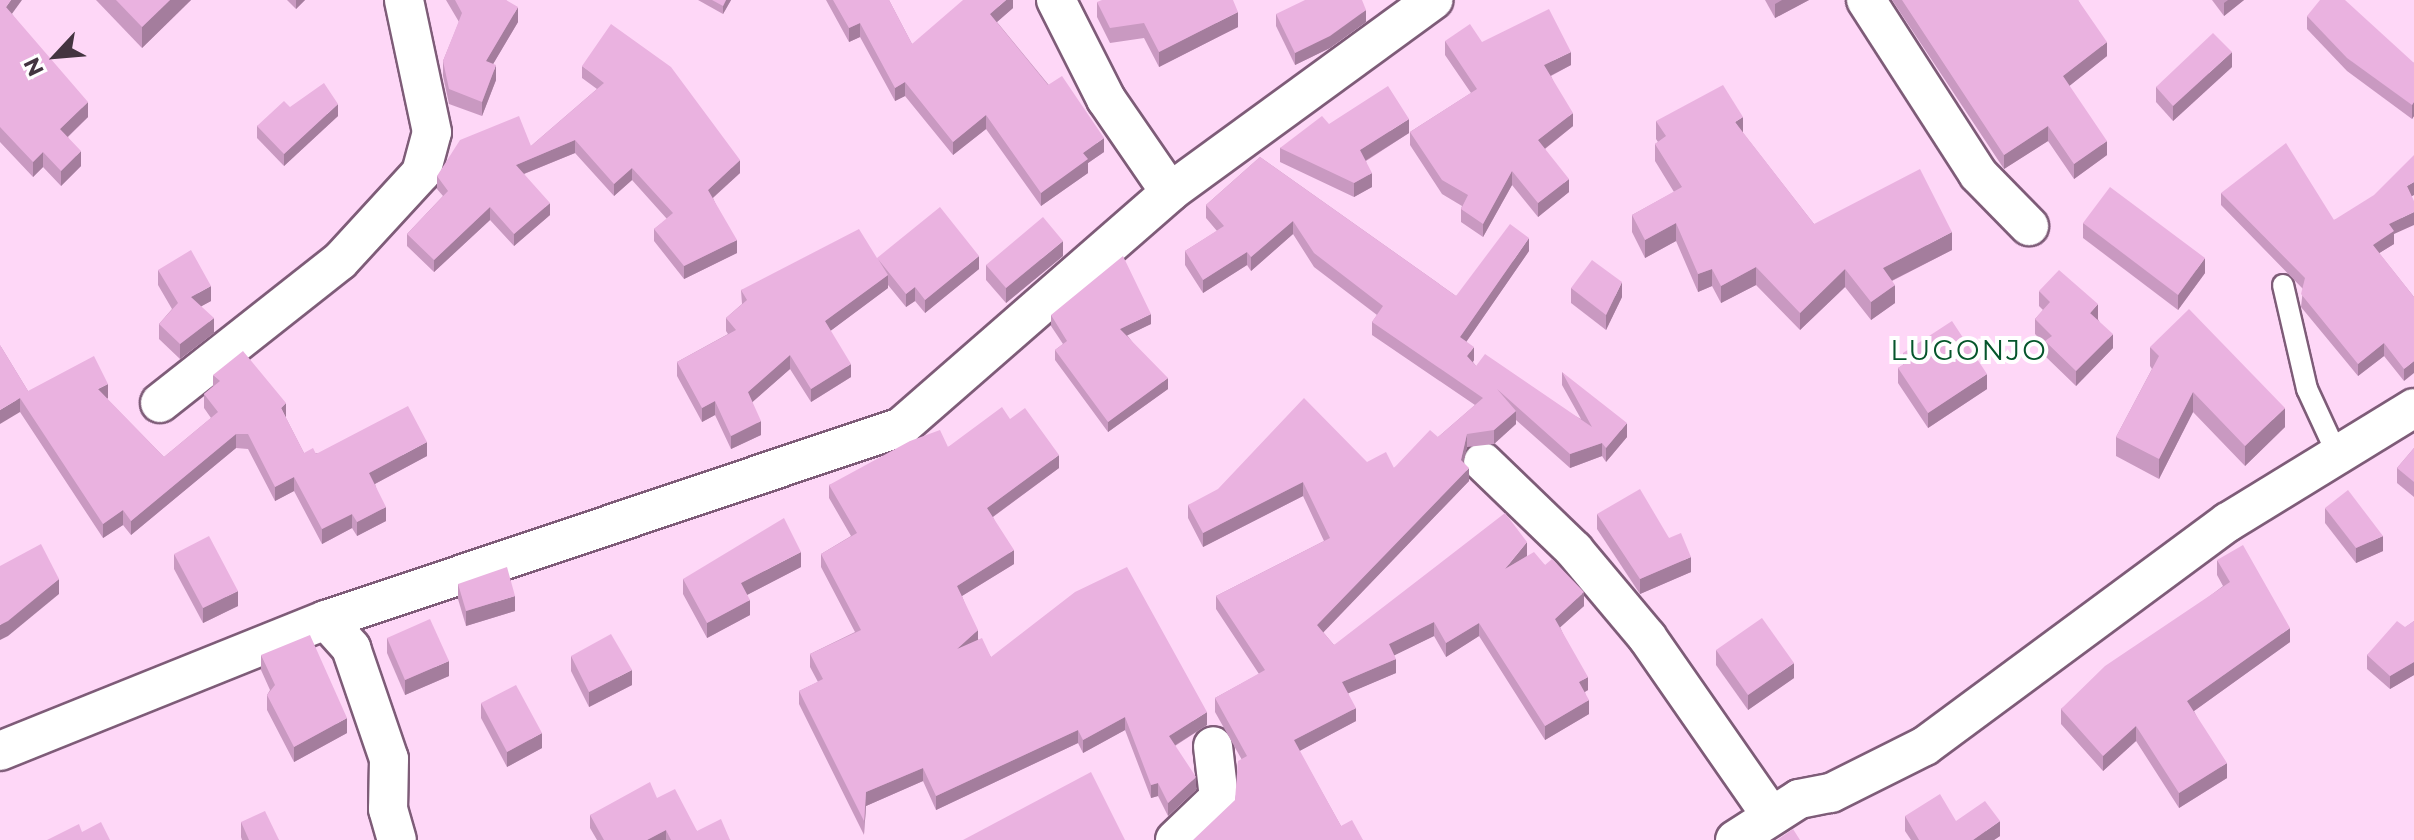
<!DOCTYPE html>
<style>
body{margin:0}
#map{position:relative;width:2414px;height:840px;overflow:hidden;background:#fed7f7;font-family:Montserrat,sans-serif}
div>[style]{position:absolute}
.roads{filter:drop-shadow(2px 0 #7e5c78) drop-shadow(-2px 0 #7e5c78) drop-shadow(0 2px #7e5c78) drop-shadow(0 -2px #7e5c78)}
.lane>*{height:20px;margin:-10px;padding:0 10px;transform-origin:10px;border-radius:10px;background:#fff}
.street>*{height:38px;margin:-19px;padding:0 19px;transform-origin:19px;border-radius:19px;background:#fff}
.wall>*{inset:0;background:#c999c1}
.shaded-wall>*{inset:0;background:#a47d9d}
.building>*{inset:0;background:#eab2e0}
span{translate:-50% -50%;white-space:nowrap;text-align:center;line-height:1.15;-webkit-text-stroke:8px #fff;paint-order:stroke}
.quarter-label{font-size:28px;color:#06562c;letter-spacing:2px}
.north{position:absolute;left:16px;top:16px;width:80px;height:80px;-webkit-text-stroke:6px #fff;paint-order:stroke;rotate:244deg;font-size:22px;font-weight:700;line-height:32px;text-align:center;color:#433440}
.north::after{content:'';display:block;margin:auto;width:28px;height:36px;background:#433440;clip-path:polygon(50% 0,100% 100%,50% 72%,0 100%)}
</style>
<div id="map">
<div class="roads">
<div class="lane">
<div style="left:2283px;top:285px;width:107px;rotate:77deg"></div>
<div style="left:2307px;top:389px;width:74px;rotate:65.2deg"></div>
</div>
<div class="street">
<div style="left:1056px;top:0;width:111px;rotate:63.2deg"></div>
<div style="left:1106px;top:99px;width:113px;rotate:55.5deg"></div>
<div style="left:1866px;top:0;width:207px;rotate:57.2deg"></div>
<div style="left:1978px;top:174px;width:73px;rotate:45.6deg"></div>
<div style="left:160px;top:403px;width:229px;rotate:-38.3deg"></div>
<div style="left:340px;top:261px;width:120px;rotate:-47.4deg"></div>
<div style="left:421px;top:173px;width:42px;rotate:-75deg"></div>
<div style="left:432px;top:132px;width:135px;rotate:-102deg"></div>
<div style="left:1483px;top:462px;width:127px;rotate:44deg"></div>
<div style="left:1574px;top:550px;width:114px;rotate:50deg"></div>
<div style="left:1647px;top:637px;width:216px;rotate:55.2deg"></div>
<div style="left:326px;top:620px;width:38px;rotate:48deg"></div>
<div style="left:351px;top:648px;width:117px;rotate:71.1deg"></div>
<div style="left:389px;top:759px;width:50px;rotate:91.1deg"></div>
<div style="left:388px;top:809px;width:32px;rotate:74deg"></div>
<div style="left:0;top:751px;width:351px;rotate:-21.9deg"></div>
<div style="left:326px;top:620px;width:607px;rotate:-18.55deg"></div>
<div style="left:901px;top:427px;width:357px;rotate:-41.1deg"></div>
<div style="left:1170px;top:192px;width:326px;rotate:-36.1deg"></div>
<div style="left:1175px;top:840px;width:61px;rotate:-43.7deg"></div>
<div style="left:1219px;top:798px;width:52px;rotate:-96.6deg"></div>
<div style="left:1735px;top:840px;width:76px;rotate:-32.6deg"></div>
<div style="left:1799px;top:799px;width:33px;rotate:-11deg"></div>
<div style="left:1831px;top:793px;width:105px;rotate:-26.6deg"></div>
<div style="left:1925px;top:746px;width:377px;rotate:-36.5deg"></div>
<div style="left:2228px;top:522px;width:218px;rotate:-31.5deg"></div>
</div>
</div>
<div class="wall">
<div style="clip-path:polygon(0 0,12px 14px,88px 117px,68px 137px,81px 166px,61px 186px,43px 167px,33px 177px,0 142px)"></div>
<div style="clip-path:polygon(96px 0,191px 0,142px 48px)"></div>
<div style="clip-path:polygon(287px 0,305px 0,296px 9px)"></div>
<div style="clip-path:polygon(446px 0,506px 0,518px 22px,493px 64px,496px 80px,482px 116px,449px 104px,443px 76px,443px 61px,459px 22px)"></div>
<div style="clip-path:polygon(698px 0,731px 0,723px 14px)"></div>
<div style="clip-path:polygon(826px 0,889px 0,912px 44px,1013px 0,1013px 8px,997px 22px,1104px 152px,1088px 163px,1088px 173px,1041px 206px,986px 129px,953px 155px,905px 96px,895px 101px,860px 37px,849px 42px)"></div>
<div style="clip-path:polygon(1765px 0,1809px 0,1775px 18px)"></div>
<div style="clip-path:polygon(1892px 0,2078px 0,2107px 56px,2069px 86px,2107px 155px,2074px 179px,2048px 141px,2004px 169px)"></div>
<div style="clip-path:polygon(2212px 0,2244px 0,2224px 16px)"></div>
<div style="clip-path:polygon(1097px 2px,1238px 27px,1159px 67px,1144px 38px,1110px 43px,1097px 17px)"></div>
<div style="clip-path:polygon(1276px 14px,1366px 22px,1330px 48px,1295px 65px,1276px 26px)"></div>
<div style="clip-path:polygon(2307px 16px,2414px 63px,2414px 116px,2412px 119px,2347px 71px,2307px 29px)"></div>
<div style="clip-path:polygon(1445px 41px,1482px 42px,1571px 65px,1551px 76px,1573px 126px,1545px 149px,1569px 192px,1538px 217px,1512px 185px,1483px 237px,1461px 222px,1461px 209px,1462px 206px,1442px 194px,1410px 145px,1410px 132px,1471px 93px,1445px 55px)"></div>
<div style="clip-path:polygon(582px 66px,740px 173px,713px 198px,737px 253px,684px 279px,654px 241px,654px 229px,667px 219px,632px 180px,614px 196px,575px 153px,524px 174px,550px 215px,514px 246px,490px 220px,434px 272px,407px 246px,407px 234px,443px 196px,437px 189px,437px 176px,531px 146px,597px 89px,582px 78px)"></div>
<div style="clip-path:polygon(2232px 67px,2173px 121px,2156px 102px,2156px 87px)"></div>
<div style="clip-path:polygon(290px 107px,338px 116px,284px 166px,257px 138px,257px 126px)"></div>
<div style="clip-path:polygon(1656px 121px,1743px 133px,1814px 224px,1952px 250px,1892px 281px,1895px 303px,1871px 320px,1845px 287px,1800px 330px,1756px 285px,1721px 303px,1712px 286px,1698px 292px,1676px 241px,1645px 258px,1632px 232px,1632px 215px,1674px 192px,1655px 161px,1655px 144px,1658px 142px,1656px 139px)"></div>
<div style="clip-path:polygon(1329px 124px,1409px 133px,1366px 161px,1372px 187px,1354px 197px,1280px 162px,1280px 148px)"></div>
<div style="clip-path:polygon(1260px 157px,1456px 296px,1529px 251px,1466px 342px,1474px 360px,1473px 362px,1476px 366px,1581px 419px,1562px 385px,1562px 372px,1627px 437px,1606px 462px,1602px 456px,1570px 468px,1516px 420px,1516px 424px,1494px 444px,1467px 447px,1463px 462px,1469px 481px,1323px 632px,1334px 645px,1527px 556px,1545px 565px,1584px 606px,1560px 627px,1588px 690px,1585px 692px,1589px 714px,1545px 740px,1479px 636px,1446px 657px,1434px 636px,1394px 655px,1396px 673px,1348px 693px,1356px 721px,1299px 751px,1341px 826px,1363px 840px,1235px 800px,1242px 760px,1215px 712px,1215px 698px,1259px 674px,1216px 609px,1216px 596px,1324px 541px,1303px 496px,1203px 547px,1188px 518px,1188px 505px,1367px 462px,1394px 468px,1438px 437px,1475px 405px,1372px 335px,1372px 322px,1377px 315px,1314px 267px,1293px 234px,1251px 271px,1247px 265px,1203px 293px,1185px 265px,1185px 251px,1217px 231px,1206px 218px,1206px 205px)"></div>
<div style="clip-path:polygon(2221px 193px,2334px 220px,2412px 196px,2394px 234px,2394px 244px,2379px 253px,2414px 297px,2404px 381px,2384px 356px,2358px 376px,2301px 307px,2303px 289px,2221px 205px)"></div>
<div style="clip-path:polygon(2083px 223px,2205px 273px,2178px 310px,2083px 238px)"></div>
<div style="clip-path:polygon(1063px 256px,1006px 303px,986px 280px,986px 265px)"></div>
<div style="clip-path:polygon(877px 258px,979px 269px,925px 313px,915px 301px,906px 307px,888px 285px,888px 288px,830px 331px,851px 377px,811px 402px,790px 369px,752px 402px,761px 435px,731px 449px,715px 415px,702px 422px,677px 376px,677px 362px,728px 334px,726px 331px,726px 318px,742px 304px,741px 290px)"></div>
<div style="clip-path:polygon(158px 270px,211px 301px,201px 306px,214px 333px,180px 359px,159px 339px,159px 324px,172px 309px,158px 285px)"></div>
<div style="clip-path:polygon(1571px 288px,1622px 297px,1606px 330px,1571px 303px)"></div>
<div style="clip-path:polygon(2039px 291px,2098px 319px,2113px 348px,2076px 386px,2045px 356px,2045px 344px,2035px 334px,2035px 319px,2043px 310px,2039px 306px)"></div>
<div style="clip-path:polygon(1051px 315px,1151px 324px,1127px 335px,1168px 389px,1108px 432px,1055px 360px,1055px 350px,1063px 344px,1051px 326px)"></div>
<div style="clip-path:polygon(0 345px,28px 391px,108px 398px,107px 399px,164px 457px,211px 418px,204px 408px,204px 394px,213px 386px,213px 375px,286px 418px,304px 453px,427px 456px,375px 484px,386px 521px,357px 536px,352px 528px,322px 544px,294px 491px,275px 501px,248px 449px,236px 448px,131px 535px,123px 525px,103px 538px,20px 412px)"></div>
<div style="clip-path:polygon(2150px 347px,2285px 427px,2245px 466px,2193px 412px,2159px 479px,2116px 456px,2116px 437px,2152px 369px,2150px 366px)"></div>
<div style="clip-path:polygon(1903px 353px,1987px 389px,1928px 428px,1898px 383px,1898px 368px,1903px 365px)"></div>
<div style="clip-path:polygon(1010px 419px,1059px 468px,993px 517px,1014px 564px,962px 596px,978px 639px,991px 657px,1207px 725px,1175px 746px,1196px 790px,1168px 816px,1158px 796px,1151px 798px,1125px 730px,1083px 753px,1078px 743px,936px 810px,923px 781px,866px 806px,864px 835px,799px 704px,799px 691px,818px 682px,810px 667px,810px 654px,855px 632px,821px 567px,821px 554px,851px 536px,829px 498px,829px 485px,948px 447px)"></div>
<div style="clip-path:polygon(2414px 448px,2414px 497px,2397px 483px,2397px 468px)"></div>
<div style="clip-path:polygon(2325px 508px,2383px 551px,2356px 563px,2325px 523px)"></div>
<div style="clip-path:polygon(1597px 514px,1669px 538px,1691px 572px,1640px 594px,1597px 529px)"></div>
<div style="clip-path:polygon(174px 554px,238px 606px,203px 623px,174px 569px)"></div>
<div style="clip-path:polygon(2217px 560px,2290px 642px,2194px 711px,2227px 778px,2179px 808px,2136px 741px,2103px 771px,2061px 724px,2061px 709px,2223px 586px,2217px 575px)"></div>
<div style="clip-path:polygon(801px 567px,747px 595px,750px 615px,707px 638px,683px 594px,683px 579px)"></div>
<div style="clip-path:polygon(458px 584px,515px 611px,466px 626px,458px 599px)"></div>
<div style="clip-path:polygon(2414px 621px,2414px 675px,2390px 689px,2367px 669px,2367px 655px)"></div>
<div style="clip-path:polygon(387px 638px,449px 676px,405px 695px,387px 653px)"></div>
<div style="clip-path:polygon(1716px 650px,1794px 678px,1748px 710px,1716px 665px)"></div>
<div style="clip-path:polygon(261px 655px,347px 733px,294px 762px,267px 710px,267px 695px,270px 690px,261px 670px)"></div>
<div style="clip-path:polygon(571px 656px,632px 685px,589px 707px,571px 671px)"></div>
<div style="clip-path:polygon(481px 703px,542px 748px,507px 767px,481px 718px)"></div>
<div style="clip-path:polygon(657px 798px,697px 831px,730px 840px,597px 840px,590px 828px,590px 815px)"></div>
<div style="clip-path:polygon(1905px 816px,1956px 821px,2000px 836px,1994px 840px,1911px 840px,1905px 831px)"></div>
<div style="clip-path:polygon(241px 822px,279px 840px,242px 840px,241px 837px)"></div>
</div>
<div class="shaded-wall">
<div style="clip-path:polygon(11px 0,22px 0,6px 22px,6px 7px)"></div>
<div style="clip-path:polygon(170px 0,191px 0,142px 48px,142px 27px)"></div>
<div style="clip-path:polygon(296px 0,305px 0,296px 9px)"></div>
<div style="clip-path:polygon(726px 0,731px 0,723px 14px,723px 6px)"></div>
<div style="clip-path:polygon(1006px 0,1013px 0,1013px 8px,990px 28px,990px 14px)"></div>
<div style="clip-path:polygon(1782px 0,1809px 0,1775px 18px,1775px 4px)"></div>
<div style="clip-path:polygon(2228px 0,2244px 0,2224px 16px,2224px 3px)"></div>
<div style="clip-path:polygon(518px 7px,518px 22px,486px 76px,486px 61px)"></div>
<div style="clip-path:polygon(1366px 10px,1366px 22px,1330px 48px,1295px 65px,1295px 53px)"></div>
<div style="clip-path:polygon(1238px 12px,1238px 27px,1159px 67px,1159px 52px)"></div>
<div style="clip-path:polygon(860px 23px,860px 37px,849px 42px,849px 28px)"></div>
<div style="clip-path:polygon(2107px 42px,2107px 56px,2063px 91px,2063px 76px)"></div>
<div style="clip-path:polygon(1571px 52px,1571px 65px,1544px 79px,1544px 65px)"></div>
<div style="clip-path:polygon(2232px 52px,2232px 67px,2173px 121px,2173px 106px)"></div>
<div style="clip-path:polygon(496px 65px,496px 80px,482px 116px,482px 102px)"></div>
<div style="clip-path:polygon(905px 82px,905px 96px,895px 101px,895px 88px)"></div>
<div style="clip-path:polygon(88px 102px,88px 117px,60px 144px,60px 129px)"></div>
<div style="clip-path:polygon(2414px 102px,2414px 116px,2412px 119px,2412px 105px)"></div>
<div style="clip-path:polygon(338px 104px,338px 116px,284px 166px,284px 154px)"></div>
<div style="clip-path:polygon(1573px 113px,1573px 126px,1538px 154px,1538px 140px)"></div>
<div style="clip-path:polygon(986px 115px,986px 129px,953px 155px,953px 142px)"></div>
<div style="clip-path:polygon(1743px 117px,1743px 135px,1735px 122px)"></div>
<div style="clip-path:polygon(1409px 119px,1409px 133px,1360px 164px,1360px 150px)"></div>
<div style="clip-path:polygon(2048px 126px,2048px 141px,2004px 169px,2004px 155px)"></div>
<div style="clip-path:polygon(1104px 138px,1104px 152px,1088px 163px,1088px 173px,1041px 206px,1041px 193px,1083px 153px)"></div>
<div style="clip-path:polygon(575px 140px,575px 153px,516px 177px,516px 165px)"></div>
<div style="clip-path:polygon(2107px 141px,2107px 155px,2074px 179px,2074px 164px)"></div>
<div style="clip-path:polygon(81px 151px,81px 166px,61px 186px,61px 171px)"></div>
<div style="clip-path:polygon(43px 152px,43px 167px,33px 177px,33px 162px)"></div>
<div style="clip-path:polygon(740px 160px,740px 173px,708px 202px,708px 190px)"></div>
<div style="clip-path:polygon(632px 168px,632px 180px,614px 196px,614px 184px)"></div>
<div style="clip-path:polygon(1512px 171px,1512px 185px,1483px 237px,1483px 224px)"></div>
<div style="clip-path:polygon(1372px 173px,1372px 187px,1354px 197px,1354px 183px)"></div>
<div style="clip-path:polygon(1569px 179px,1569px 192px,1538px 217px,1538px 203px)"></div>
<div style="clip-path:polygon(2414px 182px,2414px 195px,2407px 199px,2407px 186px)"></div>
<div style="clip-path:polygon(550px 203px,550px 215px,514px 246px,514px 234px)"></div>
<div style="clip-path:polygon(490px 207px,490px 220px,434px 272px,434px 260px)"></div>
<div style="clip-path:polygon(2414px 212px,2414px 225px,2394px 234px,2394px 244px,2373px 257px,2373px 245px,2389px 224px)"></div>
<div style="clip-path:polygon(1293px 221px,1293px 234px,1251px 271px,1251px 257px)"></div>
<div style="clip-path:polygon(1676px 223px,1676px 241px,1645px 258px,1645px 240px)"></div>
<div style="clip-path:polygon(1952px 232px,1952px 250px,1883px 285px,1883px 268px)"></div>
<div style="clip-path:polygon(1529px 238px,1529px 251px,1460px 351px,1460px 337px)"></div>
<div style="clip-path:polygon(737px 240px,737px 253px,684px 279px,684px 266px)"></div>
<div style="clip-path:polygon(1063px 241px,1063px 256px,1006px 303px,1006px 288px)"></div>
<div style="clip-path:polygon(1247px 252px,1247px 265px,1203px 293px,1203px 280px)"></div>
<div style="clip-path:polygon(979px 256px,979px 269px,925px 313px,925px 300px)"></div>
<div style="clip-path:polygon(2205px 258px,2205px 273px,2178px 310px,2178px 295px)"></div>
<div style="clip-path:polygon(1756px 267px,1756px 285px,1721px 303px,1721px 286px)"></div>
<div style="clip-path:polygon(1712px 269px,1712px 286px,1698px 292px,1698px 274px)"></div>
<div style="clip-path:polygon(1845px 269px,1845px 287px,1800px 330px,1800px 313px)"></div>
<div style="clip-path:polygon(888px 275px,888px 288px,825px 335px,825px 321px)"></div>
<div style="clip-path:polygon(1622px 282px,1622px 297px,1606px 330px,1606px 315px)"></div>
<div style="clip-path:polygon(1895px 285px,1895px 303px,1871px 320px,1871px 302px)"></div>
<div style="clip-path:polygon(211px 286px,211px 301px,191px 312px,191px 297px)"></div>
<div style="clip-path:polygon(915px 287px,915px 301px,906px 307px,906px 294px)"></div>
<div style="clip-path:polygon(2098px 304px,2098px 319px,2090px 328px,2090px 313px)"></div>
<div style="clip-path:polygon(1151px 314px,1151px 324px,1120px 339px,1120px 329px)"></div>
<div style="clip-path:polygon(214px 318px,214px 333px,180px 359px,180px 344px)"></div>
<div style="clip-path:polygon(2113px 334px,2113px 348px,2076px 386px,2076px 371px)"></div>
<div style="clip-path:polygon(2384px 343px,2384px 356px,2358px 376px,2358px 364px)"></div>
<div style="clip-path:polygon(1474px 347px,1474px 360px,1467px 370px,1467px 356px)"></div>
<div style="clip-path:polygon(790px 355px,790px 369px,748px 406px,748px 392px)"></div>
<div style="clip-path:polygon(2414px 361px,2414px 373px,2404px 381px,2404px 369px)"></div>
<div style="clip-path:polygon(851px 364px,851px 377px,811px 402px,811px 389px)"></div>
<div style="clip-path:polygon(1987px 374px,1987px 389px,1928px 428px,1928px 413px)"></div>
<div style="clip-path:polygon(1168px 378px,1168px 389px,1108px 432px,1108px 422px)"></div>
<div style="clip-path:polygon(108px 384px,108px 398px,98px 404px,98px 389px)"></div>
<div style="clip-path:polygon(2193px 392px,2193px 412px,2159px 479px,2159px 459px)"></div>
<div style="clip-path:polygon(20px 398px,20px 412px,0 424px,0 410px)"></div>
<div style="clip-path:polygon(715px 401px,715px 415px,702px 422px,702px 408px)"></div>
<div style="clip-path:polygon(286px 403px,286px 418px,281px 408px)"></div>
<div style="clip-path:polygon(2285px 408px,2285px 427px,2245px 466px,2245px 446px)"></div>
<div style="clip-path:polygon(1516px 411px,1516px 424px,1494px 444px,1494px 430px)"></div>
<div style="clip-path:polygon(761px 421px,761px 435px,731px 449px,731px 436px)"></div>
<div style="clip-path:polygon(1627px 423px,1627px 437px,1606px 462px,1606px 448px)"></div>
<div style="clip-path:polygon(236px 434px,236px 448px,131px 535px,131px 521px)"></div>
<div style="clip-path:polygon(1467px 434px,1467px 447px,1461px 473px,1461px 460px)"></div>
<div style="clip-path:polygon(427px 442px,427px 456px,369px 487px,369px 473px)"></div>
<div style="clip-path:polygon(1602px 443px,1602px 456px,1570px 468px,1570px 454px)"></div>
<div style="clip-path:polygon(1059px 455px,1059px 468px,987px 521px,987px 508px)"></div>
<div style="clip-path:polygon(1469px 468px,1469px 481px,1317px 639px,1317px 625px)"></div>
<div style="clip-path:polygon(294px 477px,294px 491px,275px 501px,275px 487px)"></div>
<div style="clip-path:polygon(1303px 482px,1303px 496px,1203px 547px,1203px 533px)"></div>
<div style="clip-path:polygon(386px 507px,386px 521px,357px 536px,357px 522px)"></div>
<div style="clip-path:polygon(123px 510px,123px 525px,103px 538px,103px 524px)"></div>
<div style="clip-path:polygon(352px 514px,352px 528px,322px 544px,322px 529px)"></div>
<div style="clip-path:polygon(2383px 536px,2383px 551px,2356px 563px,2356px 548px)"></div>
<div style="clip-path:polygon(1527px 542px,1527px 556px,1505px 569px)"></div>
<div style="clip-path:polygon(1014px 550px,1014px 564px,957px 599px,957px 586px)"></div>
<div style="clip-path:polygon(801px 552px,801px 567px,741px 598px,741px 583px)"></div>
<div style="clip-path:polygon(1691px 557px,1691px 572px,1640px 594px,1640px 579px)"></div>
<div style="clip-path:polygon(59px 579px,59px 594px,8px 636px,0 640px,0 625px)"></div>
<div style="clip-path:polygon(238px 591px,238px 606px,203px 623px,203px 608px)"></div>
<div style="clip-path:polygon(1584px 592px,1584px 606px,1555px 632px,1555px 619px)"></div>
<div style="clip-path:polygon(515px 596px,515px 611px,466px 626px,466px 611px)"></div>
<div style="clip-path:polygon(750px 600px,750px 615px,707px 638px,707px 623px)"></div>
<div style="clip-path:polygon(1434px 622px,1434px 636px,1389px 658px,1389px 644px)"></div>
<div style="clip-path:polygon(1479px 623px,1479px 636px,1446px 657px,1446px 643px)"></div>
<div style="clip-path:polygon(2290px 628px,2290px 642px,2187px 716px,2187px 701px)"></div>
<div style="clip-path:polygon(978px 630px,978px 643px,957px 649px)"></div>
<div style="clip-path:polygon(1396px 659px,1396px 673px,1342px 696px,1342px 682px)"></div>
<div style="clip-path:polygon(449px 661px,449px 676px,405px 695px,405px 680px)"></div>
<div style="clip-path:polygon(2414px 662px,2414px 675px,2390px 689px,2390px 676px)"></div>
<div style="clip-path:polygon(1794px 663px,1794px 678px,1748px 710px,1748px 695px)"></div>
<div style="clip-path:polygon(632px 670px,632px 685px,589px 707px,589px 692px)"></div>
<div style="clip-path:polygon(1588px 677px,1588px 690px,1579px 695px,1579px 682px)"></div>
<div style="clip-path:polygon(1589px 700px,1589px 714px,1545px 740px,1545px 726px)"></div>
<div style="clip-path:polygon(1356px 708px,1356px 721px,1294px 754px,1294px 740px)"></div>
<div style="clip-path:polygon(1207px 712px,1207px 725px,1169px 749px,1169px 736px)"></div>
<div style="clip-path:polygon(1125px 717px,1125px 730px,1083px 753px,1083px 740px)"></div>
<div style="clip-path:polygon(347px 718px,347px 733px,294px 762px,294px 747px)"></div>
<div style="clip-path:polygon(2136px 726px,2136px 741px,2103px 771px,2103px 756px)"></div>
<div style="clip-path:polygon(1078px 730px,1078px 743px,936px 810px,936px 796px)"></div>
<div style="clip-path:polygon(542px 733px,542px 748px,507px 767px,507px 752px)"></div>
<div style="clip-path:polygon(2227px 763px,2227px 778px,2179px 808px,2179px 793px)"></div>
<div style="clip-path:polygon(923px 768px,923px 781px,866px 806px,864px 835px,866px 792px)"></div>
<div style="clip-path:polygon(1196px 777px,1196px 790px,1168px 816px,1168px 803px)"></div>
<div style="clip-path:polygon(1158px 783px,1158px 796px,1151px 798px,1151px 785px)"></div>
<div style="clip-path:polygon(2000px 821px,2000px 836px,1994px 840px,1973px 840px)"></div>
<div style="clip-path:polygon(666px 830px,666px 840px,647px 840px)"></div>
</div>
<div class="building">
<div style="clip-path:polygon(0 0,11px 0,6px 7px,88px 102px,60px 129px,81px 151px,61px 171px,43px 152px,33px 162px,0 127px)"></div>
<div style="clip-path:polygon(116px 0,170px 0,142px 27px)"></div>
<div style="clip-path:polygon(455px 0,506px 0,518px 7px,486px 61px,496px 65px,482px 102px,449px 89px,443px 61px,462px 13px)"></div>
<div style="clip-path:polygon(712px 0,726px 0,723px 6px)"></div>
<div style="clip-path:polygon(833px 0,889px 0,912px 44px,963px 0,1006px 0,990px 14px,1048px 85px,1062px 76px,1104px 138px,1083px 153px,1088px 159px,1041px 193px,986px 115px,953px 142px,905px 82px,895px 88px,860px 23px,849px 28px)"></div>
<div style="clip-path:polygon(1102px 0,1233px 0,1238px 12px,1159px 52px,1144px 23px,1110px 28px,1097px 2px)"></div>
<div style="clip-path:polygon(1305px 0,1362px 0,1366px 10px,1330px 36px,1295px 53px,1276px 14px)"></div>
<div style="clip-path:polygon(1902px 0,2078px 0,2107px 42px,2063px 76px,2107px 141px,2074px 164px,2048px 126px,2004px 155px)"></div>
<div style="clip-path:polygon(2320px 0,2345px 0,2414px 63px,2414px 102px,2412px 105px,2347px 58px,2307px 16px)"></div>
<div style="clip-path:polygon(1549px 9px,1571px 52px,1544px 65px,1573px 113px,1538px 140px,1569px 179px,1538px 203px,1512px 171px,1483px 224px,1461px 209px,1468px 195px,1442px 180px,1410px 132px,1477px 89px,1445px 41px,1470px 24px,1482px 42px)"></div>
<div style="clip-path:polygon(611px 24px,671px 67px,740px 160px,708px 190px,737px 240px,684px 266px,654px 229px,673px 213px,632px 168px,614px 184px,575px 140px,516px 165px,550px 203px,514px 234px,490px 207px,434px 260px,407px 234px,448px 191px,437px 176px,460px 140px,519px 116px,531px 146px,604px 83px,582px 66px)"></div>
<div style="clip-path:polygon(2213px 33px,2232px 52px,2173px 106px,2156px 87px)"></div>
<div style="clip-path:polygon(324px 83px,338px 104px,284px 154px,257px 126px,284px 101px,290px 107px)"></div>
<div style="clip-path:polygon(1723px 85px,1743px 117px,1735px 122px,1814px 224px,1920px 169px,1952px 232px,1883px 268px,1895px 285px,1871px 302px,1845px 269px,1800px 313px,1756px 267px,1721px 286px,1712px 269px,1698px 274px,1676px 223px,1645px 240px,1632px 215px,1682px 187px,1655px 144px,1666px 136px,1656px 121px)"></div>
<div style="clip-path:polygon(1388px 86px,1409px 119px,1360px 150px,1372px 173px,1354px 183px,1280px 148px,1322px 116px,1329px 124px)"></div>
<div style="clip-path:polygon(2286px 143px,2334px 220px,2374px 195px,2414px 155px,2414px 182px,2407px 186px,2414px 201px,2414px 212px,2389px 224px,2394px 231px,2373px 245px,2414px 297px,2414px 361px,2404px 369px,2384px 343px,2358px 364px,2301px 294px,2305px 278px,2221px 193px)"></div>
<div style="clip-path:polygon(1260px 157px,1456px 296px,1510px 224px,1529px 238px,1460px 337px,1474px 347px,1467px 356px,1476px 366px,1485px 354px,1592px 427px,1562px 372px,1627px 423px,1606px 448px,1602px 443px,1570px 454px,1497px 389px,1516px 411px,1494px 430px,1467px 434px,1461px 460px,1469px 468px,1317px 625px,1334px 645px,1505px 513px,1527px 542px,1505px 569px,1534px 552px,1545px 565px,1552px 559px,1584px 592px,1555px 619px,1588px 677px,1579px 682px,1589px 700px,1545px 726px,1479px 623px,1446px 643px,1434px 622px,1389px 644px,1396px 659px,1342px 682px,1356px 708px,1294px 740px,1341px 826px,1352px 820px,1363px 840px,1193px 840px,1235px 800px,1238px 761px,1247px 756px,1215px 698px,1265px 670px,1216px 596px,1330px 538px,1303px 482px,1203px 533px,1188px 505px,1218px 489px,1304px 398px,1367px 462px,1386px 452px,1394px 468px,1430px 430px,1438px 437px,1483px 398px,1372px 322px,1383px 306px,1314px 253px,1293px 221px,1251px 257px,1247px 252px,1203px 280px,1185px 251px,1224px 226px,1206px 205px)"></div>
<div style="clip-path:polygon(2110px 187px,2205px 258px,2178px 295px,2083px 223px)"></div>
<div style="clip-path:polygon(940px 207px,979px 256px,925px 300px,915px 287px,906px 294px,878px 259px,888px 275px,825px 321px,851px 364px,811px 389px,790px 355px,748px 392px,761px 421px,731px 436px,715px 401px,702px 408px,677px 362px,736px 330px,726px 318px,747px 300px,741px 290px,859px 229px,877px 258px)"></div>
<div style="clip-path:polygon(1043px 217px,1063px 241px,1006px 288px,986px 265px)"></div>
<div style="clip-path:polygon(191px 250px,211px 286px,191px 297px,214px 318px,180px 344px,159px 324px,178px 303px,158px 270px)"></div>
<div style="clip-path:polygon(1123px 256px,1151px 314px,1120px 329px,1168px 378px,1108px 422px,1055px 350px,1067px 341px,1051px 315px)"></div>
<div style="clip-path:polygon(1592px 260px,1622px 282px,1606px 315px,1571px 288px)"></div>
<div style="clip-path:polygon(2059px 270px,2098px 304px,2090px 313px,2113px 334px,2076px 371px,2045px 341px,2052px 336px,2035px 319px,2050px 302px,2039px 291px)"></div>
<div style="clip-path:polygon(2189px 309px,2285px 408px,2245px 446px,2193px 392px,2159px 459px,2116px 437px,2159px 356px,2150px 347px)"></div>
<div style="clip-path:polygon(1952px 321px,1987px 374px,1928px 413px,1898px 368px,1908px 361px,1903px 353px)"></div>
<div style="clip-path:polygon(0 345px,28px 391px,94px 356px,108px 384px,98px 389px,164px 457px,218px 412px,204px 394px,220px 381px,213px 375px,243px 351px,286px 403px,281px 408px,304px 453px,313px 448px,316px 454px,408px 406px,427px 442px,369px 473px,386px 507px,357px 522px,352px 514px,322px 529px,294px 477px,275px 487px,248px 434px,236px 434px,131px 521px,123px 510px,103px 524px,20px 398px,0 410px)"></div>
<div style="clip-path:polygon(1002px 407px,1010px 419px,1025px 408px,1059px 455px,987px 508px,1014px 550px,957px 586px,978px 630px,957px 649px,982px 638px,991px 657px,1075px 592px,1127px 567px,1207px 712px,1169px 736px,1196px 777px,1168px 803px,1158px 783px,1151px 785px,1125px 717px,1083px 740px,1078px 730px,936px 796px,923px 768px,866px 792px,864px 821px,799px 691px,823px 679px,810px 654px,861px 630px,821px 554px,857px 533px,829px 485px,910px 441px,940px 430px,948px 447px)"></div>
<div style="clip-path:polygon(2414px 448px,2414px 482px,2397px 468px)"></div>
<div style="clip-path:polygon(1640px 489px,1669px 538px,1681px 533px,1691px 557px,1640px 579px,1597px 514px)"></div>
<div style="clip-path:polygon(2348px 490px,2383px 536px,2356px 548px,2325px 508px)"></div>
<div style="clip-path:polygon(784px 518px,801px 552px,741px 583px,750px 600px,707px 623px,683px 579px)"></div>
<div style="clip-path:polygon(209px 536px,238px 591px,203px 608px,174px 554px)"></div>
<div style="clip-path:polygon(41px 544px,59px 579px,8px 621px,0 625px,0 566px)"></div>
<div style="clip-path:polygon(2243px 545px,2290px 628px,2187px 701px,2227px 763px,2179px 793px,2136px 726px,2103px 756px,2061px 709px,2105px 666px,2230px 582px,2217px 560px)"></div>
<div style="clip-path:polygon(507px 567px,515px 596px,466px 611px,458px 584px)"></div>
<div style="clip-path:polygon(1762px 618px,1794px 663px,1748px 695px,1716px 650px)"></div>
<div style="clip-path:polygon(430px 619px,449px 661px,405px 680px,387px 638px)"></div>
<div style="clip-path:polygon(2397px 621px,2405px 627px,2414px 621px,2414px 662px,2390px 676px,2367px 655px)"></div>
<div style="clip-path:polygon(611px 634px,632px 670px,589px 692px,571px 656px)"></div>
<div style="clip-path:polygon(310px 635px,347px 718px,294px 747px,267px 695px,275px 685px,261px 655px)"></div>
<div style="clip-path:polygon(516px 685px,542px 733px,507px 752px,481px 703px)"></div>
<div style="clip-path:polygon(1091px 772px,1125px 840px,963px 840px)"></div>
<div style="clip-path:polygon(650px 782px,657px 798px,675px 789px,697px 831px,721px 819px,730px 840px,671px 840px,666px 830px,647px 840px,604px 840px,590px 815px)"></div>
<div style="clip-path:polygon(1940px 794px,1956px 821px,1985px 801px,2000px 821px,1973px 840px,1919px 840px,1905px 816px)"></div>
<div style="clip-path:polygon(265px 811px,279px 840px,249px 840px,241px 822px)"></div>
<div style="clip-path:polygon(101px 822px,110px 840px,47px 840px,79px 824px,82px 832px)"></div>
<div style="clip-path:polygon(1793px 829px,1800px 840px,1777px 840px)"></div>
</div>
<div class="quarter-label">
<span style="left:1969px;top:350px">LUGONJO</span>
</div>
<div class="north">N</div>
</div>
